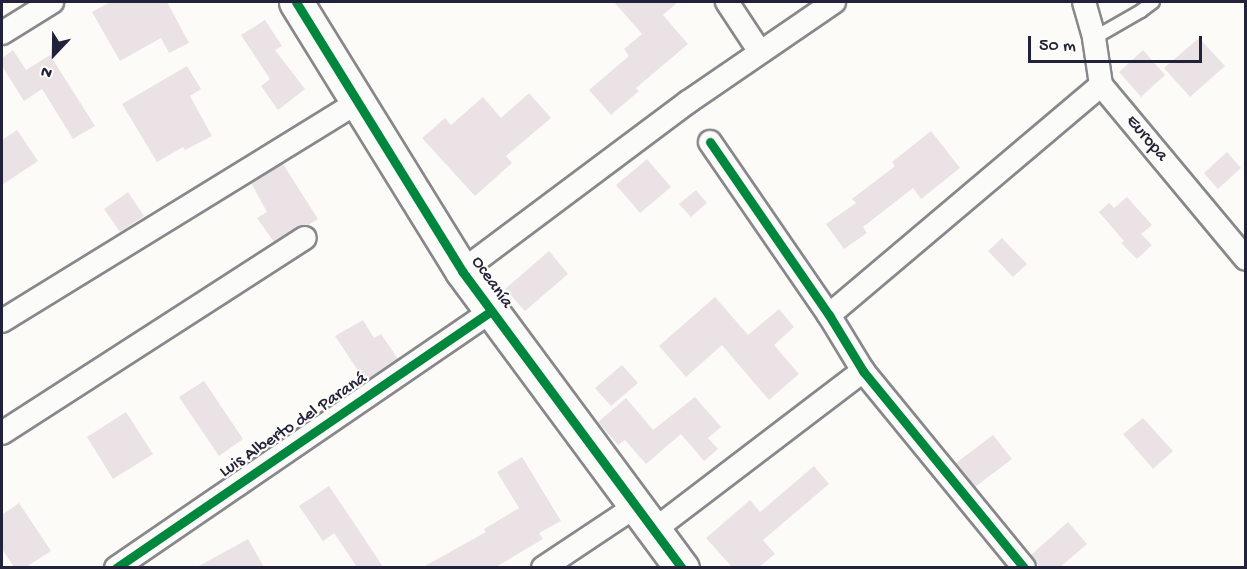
<!DOCTYPE html>
<meta charset="utf-8">
<style>
body{margin:0}
#map{position:relative;width:1247px;height:569px;overflow:hidden;background:#fcfbf8;font-family:"Gochi Hand",sans-serif}
div>[style]{position:absolute}
.building>*{inset:0;background:#ebe2e6}
.roads{filter:drop-shadow(2px 0 #88888c) drop-shadow(-2px 0 #88888c) drop-shadow(0 2px #88888c) drop-shadow(0 -2px #88888c)}
.lane>*{height:12px;margin:-6px;padding:0 6px;transform-origin:6px;border-radius:6px;background:#fbfbf9}
.street>*{height:22px;margin:-11px;padding:0 11px;transform-origin:11px;border-radius:11px;background:#fbfbf9}
.secondary>*{height:33px;margin:-16.5px;padding:0 16.5px;transform-origin:16.5px;border-radius:16.5px;background:#fbfbf9}
.cycleway>*{height:9px;margin:-4.5px;padding:0 4.5px;transform-origin:4.5px;border-radius:4.5px;background:#00873e}
span{translate:-50% -50%;white-space:nowrap;text-align:center;line-height:1.15;-webkit-text-stroke:4.5px #fdfcf7;paint-order:stroke}
.street-label{font-size:18px;color:#22223b}
.frame{position:absolute;inset:0;border:3px solid #22223b;pointer-events:none}
.north{position:absolute;left:24px;top:24px;width:60px;height:60px;-webkit-text-stroke:4px #fdfcf7;paint-order:stroke;rotate:202deg;font-size:16px;font-weight:700;line-height:24px;text-align:center;color:#22223b}
.north::after{content:'';display:block;margin:auto;width:21px;height:27px;background:#22223b;clip-path:polygon(50% 0,100% 100%,50% 72%,0 100%)}
.scale{position:absolute;left:1028px;top:36px;width:174px;height:27px;box-sizing:border-box;border:3px solid #22223b;border-top:0;padding-left:8px;font-size:18px;line-height:21px;white-space:nowrap;color:#22223b;-webkit-text-stroke:4px #fdfcf7;paint-order:stroke}
</style>
<div id="map">
<div class="building">
<div style="clip-path:polygon(110px 2px,167px 2px,189px 43px,169px 53px,161px 38px,120px 61px,92px 12px)"></div>
<div style="clip-path:polygon(614px 2px,678px 2px,663px 15px,688px 44px,636px 88px,639px 91px,611px 115px,589px 90px,629px 56px,624px 49px,642px 34px)"></div>
<div style="clip-path:polygon(265px 20px,282px 46px,275px 50px,305px 89px,278px 110px,261px 86px,270px 79px,241px 35px)"></div>
<div style="clip-path:polygon(1199px 38px,1225px 66px,1190px 97px,1164px 68px)"></div>
<div style="clip-path:polygon(13px 50px,26px 70px,50px 55px,95px 126px,73px 139px,42px 89px,24px 101px,2px 66px,2px 58px)"></div>
<div style="clip-path:polygon(1143px 50px,1165px 75px,1141px 97px,1119px 72px)"></div>
<div style="clip-path:polygon(187px 66px,201px 89px,190px 96px,212px 136px,185px 150px,183px 147px,157px 162px,122px 104px)"></div>
<div style="clip-path:polygon(529px 93px,551px 118px,506px 156px,512px 163px,475px 196px,422px 138px,445px 118px,451px 125px,483px 97px,501px 118px)"></div>
<div style="clip-path:polygon(17px 130px,38px 161px,2px 185px,2px 140px)"></div>
<div style="clip-path:polygon(931px 131px,960px 168px,921px 199px,913px 188px,863px 227px,867px 233px,844px 249px,826px 224px,856px 203px,852px 199px,895px 166px,892px 162px)"></div>
<div style="clip-path:polygon(1227px 152px,1241px 168px,1218px 189px,1204px 173px)"></div>
<div style="clip-path:polygon(647px 159px,671px 187px,640px 213px,616px 185px)"></div>
<div style="clip-path:polygon(283px 164px,318px 219px,308px 225px,298px 227px,274px 242px,257px 218px,267px 212px,251px 183px)"></div>
<div style="clip-path:polygon(696px 190px,707px 203px,691px 217px,679px 204px)"></div>
<div style="clip-path:polygon(128px 192px,144px 216px,120px 232px,104px 209px)"></div>
<div style="clip-path:polygon(1127px 197px,1152px 225px,1141px 234px,1152px 245px,1137px 259px,1121px 243px,1124px 241px,1099px 212px,1109px 203px,1114px 208px)"></div>
<div style="clip-path:polygon(1002px 238px,1027px 264px,1013px 277px,988px 251px)"></div>
<div style="clip-path:polygon(549px 251px,568px 274px,525px 311px,505px 289px)"></div>
<div style="clip-path:polygon(715px 297px,748px 335px,779px 309px,794px 327px,774px 345px,799px 374px,769px 400px,722px 345px,686px 377px,659px 346px)"></div>
<div style="clip-path:polygon(363px 320px,374px 338px,381px 334px,398px 359px,365px 381px,335px 336px)"></div>
<div style="clip-path:polygon(622px 365px,638px 383px,611px 406px,595px 388px)"></div>
<div style="clip-path:polygon(204px 381px,243px 439px,219px 456px,179px 397px)"></div>
<div style="clip-path:polygon(695px 397px,721px 427px,708px 438px,718px 449px,704px 461px,681px 434px,646px 464px,625px 440px,618px 445px,598px 422px,626px 398px,653px 430px)"></div>
<div style="clip-path:polygon(126px 412px,153px 454px,113px 479px,87px 437px)"></div>
<div style="clip-path:polygon(1143px 418px,1173px 451px,1153px 469px,1123px 434px)"></div>
<div style="clip-path:polygon(993px 435px,1012px 459px,975px 487px,956px 463px)"></div>
<div style="clip-path:polygon(522px 457px,561px 521px,539px 533px,543px 539px,496px 567px,423px 567px,486px 532px,484px 529px,519px 508px,497px 472px)"></div>
<div style="clip-path:polygon(814px 466px,829px 484px,763px 540px,775px 554px,759px 567px,732px 567px,706px 538px,750px 500px,760px 512px)"></div>
<div style="clip-path:polygon(329px 486px,354px 523px,383px 567px,357px 567px,334px 533px,323px 541px,299px 506px)"></div>
<div style="clip-path:polygon(19px 503px,51px 551px,26px 567px,14px 567px,2px 549px,2px 515px)"></div>
<div style="clip-path:polygon(1068px 522px,1087px 544px,1060px 567px,1039px 567px,1031px 555px)"></div>
<div style="clip-path:polygon(248px 539px,264px 567px,197px 567px)"></div>
</div>
<div class="roads">
<div class="lane">
<div style="left:1094px;top:38px;width:54px;rotate:-29.9deg"></div>
<div style="left:1141px;top:11px;width:15px;rotate:-37deg"></div>
</div>
<div class="street">
<div style="left:727px;top:2px;width:60px;rotate:56.6deg"></div>
<div style="left:1084px;top:2px;width:37px;rotate:74deg"></div>
<div style="left:1094px;top:38px;width:48px;rotate:81.5deg"></div>
<div style="left:1101px;top:85px;width:226px;rotate:50.2deg"></div>
<div style="left:2px;top:33px;width:59px;rotate:-31.8deg"></div>
<div style="left:710px;top:142px;width:210px;rotate:55.5deg"></div>
<div style="left:829px;top:315px;width:66px;rotate:58.7deg"></div>
<div style="left:863px;top:371px;width:254px;rotate:50.7deg"></div>
<div style="left:462px;top:271px;width:282px;rotate:-36.8deg"></div>
<div style="left:688px;top:102px;width:177px;rotate:-34.4deg"></div>
<div style="left:829px;top:315px;width:356px;rotate:-40.2deg"></div>
<div style="left:2px;top:321px;width:419px;rotate:-31.6deg"></div>
<div style="left:2px;top:433px;width:360px;rotate:-32.8deg"></div>
<div style="left:654px;top:530px;width:263px;rotate:-37.3deg"></div>
<div style="left:116px;top:568px;width:453px;rotate:-34.4deg"></div>
<div style="left:543px;top:568px;width:112px;rotate:-33.7deg"></div>
</div>
<div class="secondary">
<div style="left:296px;top:2px;width:316px;rotate:58.3deg"></div>
<div style="left:462px;top:271px;width:370px;rotate:53.5deg"></div>
</div>
</div>
<div class="cycleway">
<div style="left:296px;top:2px;width:316px;rotate:58.3deg"></div>
<div style="left:462px;top:271px;width:370px;rotate:53.5deg"></div>
<div style="left:710px;top:142px;width:210px;rotate:55.5deg"></div>
<div style="left:829px;top:315px;width:66px;rotate:58.7deg"></div>
<div style="left:863px;top:371px;width:254px;rotate:50.7deg"></div>
<div style="left:116px;top:568px;width:453px;rotate:-34.4deg"></div>
</div>
<div class="street-label">
<span style="left:1146px;top:139px;rotate:50deg">Europa</span>
<span style="left:491px;top:283px;rotate:55deg">Oceanía</span>
<span style="left:294px;top:426px;rotate:-34deg">Luis Alberto del Paraná</span>
</div>
<div class="frame"></div>
<div class="north">N</div>
<div class="scale">50 m</div>
</div>
